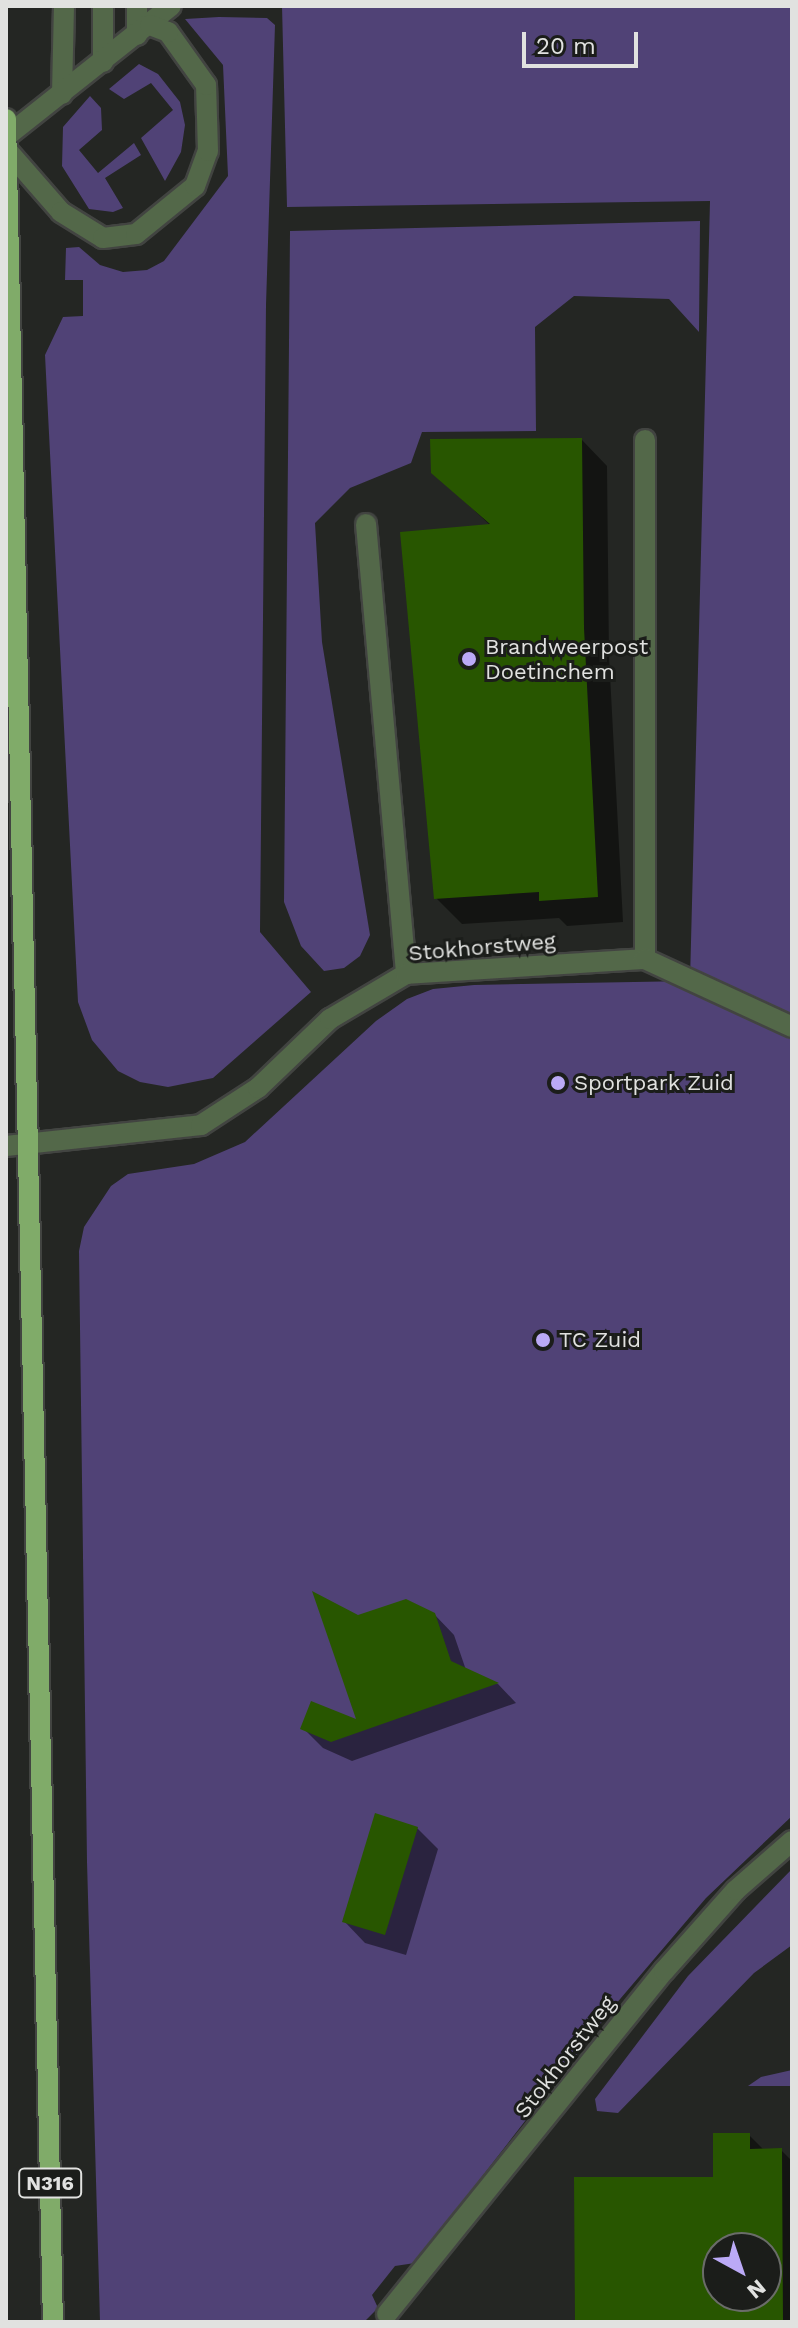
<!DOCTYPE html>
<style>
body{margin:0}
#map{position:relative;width:798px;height:2328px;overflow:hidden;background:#242623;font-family:"Work Sans",sans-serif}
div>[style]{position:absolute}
.green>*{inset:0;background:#504276}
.shadow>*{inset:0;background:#0007}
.building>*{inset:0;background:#285600}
.roads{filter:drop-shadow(2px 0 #424441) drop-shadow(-2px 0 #424441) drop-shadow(0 2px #424441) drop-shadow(0 -2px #424441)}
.minor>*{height:20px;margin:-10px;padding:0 10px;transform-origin:10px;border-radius:10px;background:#536849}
.major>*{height:20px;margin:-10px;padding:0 10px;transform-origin:10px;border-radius:10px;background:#80ab69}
.dots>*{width:22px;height:22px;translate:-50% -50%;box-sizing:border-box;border:4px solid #1b1d1a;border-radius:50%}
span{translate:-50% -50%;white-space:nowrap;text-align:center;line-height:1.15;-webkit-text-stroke:6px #1b1d1a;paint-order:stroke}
.shield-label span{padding:2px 6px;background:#1b1d1a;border:2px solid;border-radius:6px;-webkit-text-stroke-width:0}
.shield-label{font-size:20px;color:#e1e2e0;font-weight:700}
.poi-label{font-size:22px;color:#e1e2e0}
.left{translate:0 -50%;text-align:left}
.street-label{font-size:22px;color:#e1e2e0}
.frame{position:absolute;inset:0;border:8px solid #e1e2e0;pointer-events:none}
.north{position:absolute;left:702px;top:2232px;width:80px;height:80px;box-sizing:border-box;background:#1b1d1a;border:2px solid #6a6c69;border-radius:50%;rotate:140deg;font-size:22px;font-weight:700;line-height:32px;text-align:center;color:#e1e2e0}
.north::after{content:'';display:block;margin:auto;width:28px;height:36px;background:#bbaaf6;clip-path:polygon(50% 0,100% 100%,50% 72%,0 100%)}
.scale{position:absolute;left:522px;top:32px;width:116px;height:36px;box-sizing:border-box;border:4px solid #e1e2e0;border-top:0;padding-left:10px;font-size:24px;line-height:28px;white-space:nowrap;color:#e1e2e0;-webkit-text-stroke:6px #1b1d1a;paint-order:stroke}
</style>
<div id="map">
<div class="green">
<div style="clip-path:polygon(282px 6px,792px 6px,792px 1816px,706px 1898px,615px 2005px,415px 2263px,395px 2266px,372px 2295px,378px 2308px,364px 2322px,100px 2322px,87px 1862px,79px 1251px,84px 1227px,111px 1186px,128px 1174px,194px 1164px,245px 1142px,376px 1021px,407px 999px,433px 989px,474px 985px,690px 981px,710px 201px,287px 207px)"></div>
<div style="clip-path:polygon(219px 17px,267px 18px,275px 25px,266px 305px,260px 932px,311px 992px,213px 1078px,168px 1087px,140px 1082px,118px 1071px,92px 1040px,78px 1002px,45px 355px,63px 317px,83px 316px,83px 280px,65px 280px,66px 248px,79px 247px,100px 265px,123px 272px,147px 270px,164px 261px,228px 176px,223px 65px,185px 19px)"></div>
<div style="clip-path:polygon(139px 64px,158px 74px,180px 102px,185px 125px,181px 152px,165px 181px,141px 138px,173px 110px,151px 83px,124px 99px,109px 89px)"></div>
<div style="clip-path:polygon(90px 96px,101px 108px,102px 130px,79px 150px,98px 173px,134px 143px,141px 155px,105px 178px,123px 208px,113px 212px,89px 209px,62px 166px,63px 127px)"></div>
<div style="clip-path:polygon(700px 221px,699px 332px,669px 299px,574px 296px,535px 327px,536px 431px,422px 432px,411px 463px,350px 488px,315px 523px,322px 642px,370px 935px,360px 956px,344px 968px,324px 971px,301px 946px,284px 902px,290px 231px)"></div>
<div style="clip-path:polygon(792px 1869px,792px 1945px,754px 1973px,618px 2113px,597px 2111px,595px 2099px,688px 1976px)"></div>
<div style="clip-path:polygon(792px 2070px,792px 2086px,748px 2086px,761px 2077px)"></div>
</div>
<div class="shadow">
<div style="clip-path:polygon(582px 440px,607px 466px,609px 655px,623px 922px,567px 926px,559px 918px,462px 924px,436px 898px,491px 526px,433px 472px)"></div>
<div style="clip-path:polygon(434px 1614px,454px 1635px,466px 1670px,498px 1684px,516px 1703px,352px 1761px,323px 1748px,303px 1728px,359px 1722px,357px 1618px)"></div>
<div style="clip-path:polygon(417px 1828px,438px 1849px,406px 1955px,365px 1943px,344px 1921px)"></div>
<div style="clip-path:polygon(evenodd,749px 2135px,765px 2151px,781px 2150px,792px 2161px,792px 2322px,577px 2322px,715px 2179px,749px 2135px,718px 2248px,766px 2248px,766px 2296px,718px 2296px,718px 2248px)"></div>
</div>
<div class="building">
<div style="clip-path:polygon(582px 438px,584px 628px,598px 897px,539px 901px,539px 892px,434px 899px,400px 532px,490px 524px,431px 473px,430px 439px)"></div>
<div style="clip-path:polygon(312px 1591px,358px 1615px,406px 1599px,435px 1613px,451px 1661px,499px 1683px,331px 1742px,300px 1729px,311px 1701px,356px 1719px)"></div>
<div style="clip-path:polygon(375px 1813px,418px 1827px,385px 1935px,342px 1922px)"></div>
<div style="clip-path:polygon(evenodd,713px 2133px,750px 2133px,750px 2149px,782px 2148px,783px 2322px,575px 2322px,574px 2177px,713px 2177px,713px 2133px,718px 2248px,766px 2248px,766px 2296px,718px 2296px,718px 2248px)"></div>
</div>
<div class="roads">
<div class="minor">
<div style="left:103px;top:6px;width:56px;rotate:90deg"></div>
<div style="left:137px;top:35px;width:29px;rotate:-90deg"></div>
<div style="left:62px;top:94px;width:88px;rotate:-88.7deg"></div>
<div style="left:7px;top:136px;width:209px;rotate:-38.4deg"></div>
<div style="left:7px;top:150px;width:82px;rotate:48.9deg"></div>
<div style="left:61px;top:212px;width:49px;rotate:31.8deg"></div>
<div style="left:103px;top:238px;width:33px;rotate:-7deg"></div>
<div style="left:136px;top:234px;width:76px;rotate:-39.1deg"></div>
<div style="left:195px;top:186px;width:37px;rotate:-70deg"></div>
<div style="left:208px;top:151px;width:66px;rotate:-91.7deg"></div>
<div style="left:206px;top:85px;width:65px;rotate:-125.6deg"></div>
<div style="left:168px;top:32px;width:19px;rotate:-159deg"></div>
<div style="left:366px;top:524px;width:452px;rotate:84.9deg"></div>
<div style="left:645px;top:959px;width:519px;rotate:-90deg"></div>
<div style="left:6px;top:1146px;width:196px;rotate:-6.1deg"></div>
<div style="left:201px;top:1125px;width:68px;rotate:-33deg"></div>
<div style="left:258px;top:1088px;width:100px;rotate:-43.8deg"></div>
<div style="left:330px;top:1019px;width:88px;rotate:-30.6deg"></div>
<div style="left:406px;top:974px;width:239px;rotate:-3.6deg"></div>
<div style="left:645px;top:959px;width:162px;rotate:24.8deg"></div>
<div style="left:387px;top:2314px;width:441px;rotate:-51.1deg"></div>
<div style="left:664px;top:1971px;width:108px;rotate:-48.4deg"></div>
<div style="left:736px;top:1890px;width:74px;rotate:-41.2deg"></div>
</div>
<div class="major">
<div style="left:6px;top:119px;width:2204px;rotate:88.78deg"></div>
</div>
</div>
<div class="dots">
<div style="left:469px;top:659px;background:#bbaaf6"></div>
<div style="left:558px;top:1083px;background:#bbaaf6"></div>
<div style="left:543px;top:1340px;background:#bbaaf6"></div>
</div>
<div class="shield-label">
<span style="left:50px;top:2183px">N316</span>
</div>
<div class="poi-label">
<span class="left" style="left:485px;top:659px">Brandweerpost<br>Doetinchem</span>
<span class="left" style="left:574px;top:1083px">Sportpark Zuid</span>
<span class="left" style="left:559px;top:1340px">TC Zuid</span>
</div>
<div class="street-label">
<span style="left:482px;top:947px;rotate:-5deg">Stokhorstweg</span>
<span style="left:565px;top:2057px;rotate:-52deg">Stokhorstweg</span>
</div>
<div class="frame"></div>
<div class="north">N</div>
<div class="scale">20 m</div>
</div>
